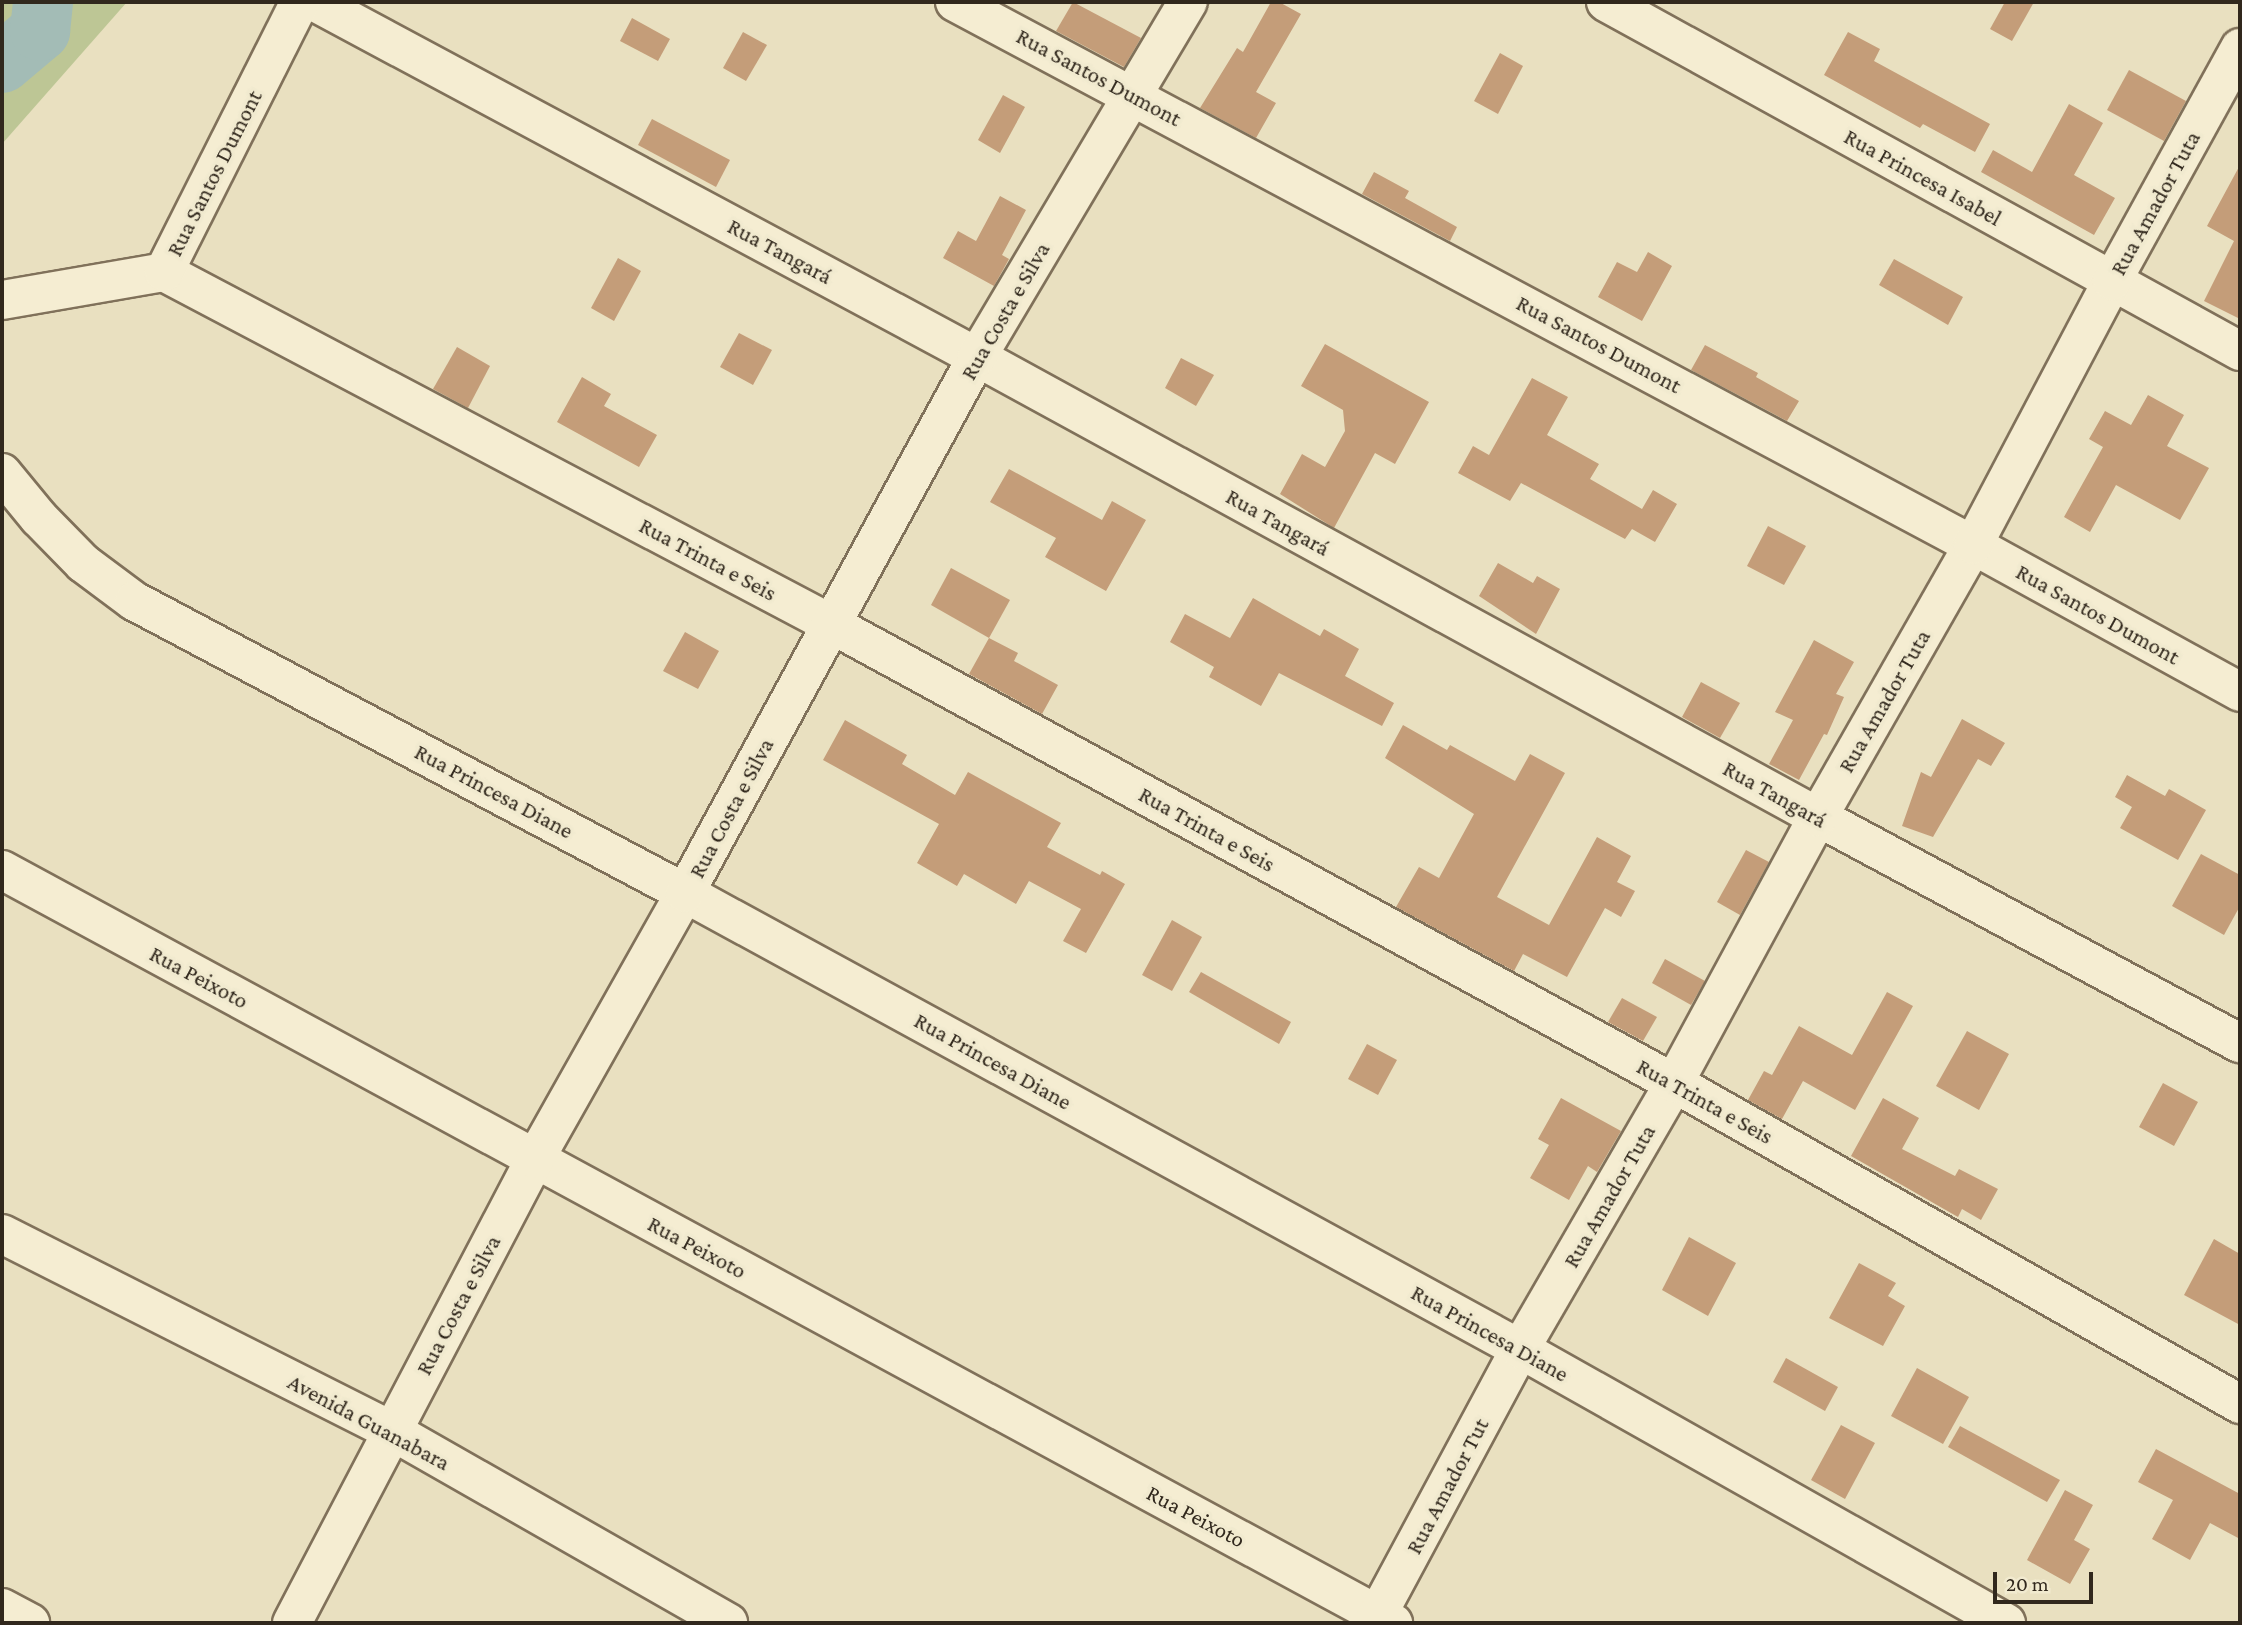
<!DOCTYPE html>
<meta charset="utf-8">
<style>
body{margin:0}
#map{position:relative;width:2242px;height:1625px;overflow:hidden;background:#e9e0c0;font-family:"Crimson Pro",serif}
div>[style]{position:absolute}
.green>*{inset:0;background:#bdc695}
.river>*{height:60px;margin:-30px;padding:0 30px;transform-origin:30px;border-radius:30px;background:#a3bcb6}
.building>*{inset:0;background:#c49d79}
.roads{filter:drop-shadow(2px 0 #80715a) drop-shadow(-2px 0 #80715a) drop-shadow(0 2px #80715a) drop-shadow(0 -2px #80715a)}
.minor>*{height:38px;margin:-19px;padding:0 19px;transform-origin:19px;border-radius:19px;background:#f5edd2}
span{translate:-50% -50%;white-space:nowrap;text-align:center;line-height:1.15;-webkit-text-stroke:7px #f1eacf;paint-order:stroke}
.street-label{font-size:23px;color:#31281d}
.frame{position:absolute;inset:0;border:4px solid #31281d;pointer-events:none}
.scale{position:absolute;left:1993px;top:1572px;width:100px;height:32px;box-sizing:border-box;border:4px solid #31281d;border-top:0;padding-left:9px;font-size:21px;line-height:24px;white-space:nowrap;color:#31281d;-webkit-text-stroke:5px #f1eacf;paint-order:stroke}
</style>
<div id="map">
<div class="green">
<div style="clip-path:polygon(2px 2px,127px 2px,2px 144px)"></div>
</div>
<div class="river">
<div style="left:2px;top:63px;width:50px;rotate:-40.1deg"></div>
<div style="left:40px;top:31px;width:29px;rotate:-84deg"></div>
</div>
<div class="building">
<div style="clip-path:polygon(1073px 2px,1141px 38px,1124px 67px,1056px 31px)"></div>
<div style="clip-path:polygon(1271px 2px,1279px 2px,1301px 14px,1256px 92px,1276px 103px,1256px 138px,1200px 108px,1237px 48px,1243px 52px)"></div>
<div style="clip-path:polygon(2005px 2px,2034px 2px,2012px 41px,1990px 29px)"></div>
<div style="clip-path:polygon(632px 18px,670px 39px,658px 61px,620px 41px)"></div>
<div style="clip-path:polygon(743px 32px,767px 45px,746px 81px,723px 68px)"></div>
<div style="clip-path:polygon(1848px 32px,1880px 49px,1874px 61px,1990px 124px,1975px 152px,1923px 124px,1920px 128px,1824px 75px)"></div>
<div style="clip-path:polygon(1500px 53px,1523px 66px,1498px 114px,1474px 101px)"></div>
<div style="clip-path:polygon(2129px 70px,2186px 101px,2164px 141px,2107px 110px)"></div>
<div style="clip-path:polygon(1003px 95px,1025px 107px,1000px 153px,978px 140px)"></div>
<div style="clip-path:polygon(2069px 104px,2103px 123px,2074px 175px,2115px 198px,2094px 235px,1981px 172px,1993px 150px,2032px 172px)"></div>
<div style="clip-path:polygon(652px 119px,730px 160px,716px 187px,638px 145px)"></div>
<div style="clip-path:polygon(2240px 165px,2240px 319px,2204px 301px,2234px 241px,2207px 226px)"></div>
<div style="clip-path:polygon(1374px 172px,1409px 191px,1405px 198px,1457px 227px,1450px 241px,1362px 194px)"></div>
<div style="clip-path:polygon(1000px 196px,1026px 210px,1002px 255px,1009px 259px,994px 286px,943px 258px,958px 231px,976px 241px)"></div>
<div style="clip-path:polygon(1648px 252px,1672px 266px,1642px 321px,1598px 297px,1617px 262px,1637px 272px)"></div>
<div style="clip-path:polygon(618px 258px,641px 271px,614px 321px,591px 308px)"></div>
<div style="clip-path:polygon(1894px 259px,1963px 297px,1948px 325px,1879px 285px)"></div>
<div style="clip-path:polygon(739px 333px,772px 350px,753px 385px,720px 367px)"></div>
<div style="clip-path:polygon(1325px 344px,1429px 402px,1395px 464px,1375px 453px,1334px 528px,1280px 494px,1302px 454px,1325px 467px,1345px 431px,1343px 410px,1301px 386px)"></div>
<div style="clip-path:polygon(1705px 345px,1758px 373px,1756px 377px,1799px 401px,1787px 421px,1691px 370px)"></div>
<div style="clip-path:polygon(457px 347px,490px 366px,468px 408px,433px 389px)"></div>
<div style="clip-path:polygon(1181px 358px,1214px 375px,1196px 406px,1165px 388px)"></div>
<div style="clip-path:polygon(582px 377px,611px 394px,604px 406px,657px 435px,639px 467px,557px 422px)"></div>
<div style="clip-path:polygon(1532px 378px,1568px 397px,1547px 435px,1599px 464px,1590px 479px,1642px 509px,1653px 490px,1677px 504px,1655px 542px,1632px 529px,1625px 539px,1521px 483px,1510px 501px,1458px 473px,1473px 446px,1489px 455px)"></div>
<div style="clip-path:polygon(2148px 395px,2184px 415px,2167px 446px,2209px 468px,2180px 520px,2116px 485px,2090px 532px,2064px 517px,2103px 447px,2089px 439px,2105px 411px,2131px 425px)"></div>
<div style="clip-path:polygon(1009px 469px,1102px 520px,1112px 501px,1146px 520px,1106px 591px,1045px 557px,1056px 538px,990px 502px)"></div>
<div style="clip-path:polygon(1768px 526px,1806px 546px,1784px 585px,1747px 566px)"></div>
<div style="clip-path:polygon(1498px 563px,1533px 583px,1537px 576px,1560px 589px,1536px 634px,1479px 596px)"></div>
<div style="clip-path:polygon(951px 568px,1010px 600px,989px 638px,931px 605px)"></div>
<div style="clip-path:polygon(1253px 598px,1320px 636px,1324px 629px,1359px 649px,1345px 676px,1394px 703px,1382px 726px,1279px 673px,1261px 706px,1209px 677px,1214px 667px,1170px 642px,1185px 614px,1230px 638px)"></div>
<div style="clip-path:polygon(685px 632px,719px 651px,698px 689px,663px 671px)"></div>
<div style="clip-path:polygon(989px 638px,1018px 653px,1014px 661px,1058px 685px,1042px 714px,969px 674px)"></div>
<div style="clip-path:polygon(1814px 640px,1854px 662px,1836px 694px,1844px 697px,1827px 735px,1824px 734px,1799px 780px,1769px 764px,1793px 720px,1775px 712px)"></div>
<div style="clip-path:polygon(1701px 682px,1740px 703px,1720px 738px,1682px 717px)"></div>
<div style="clip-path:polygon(1962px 719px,2005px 743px,1991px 766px,1978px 759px,1933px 837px,1902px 826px,1921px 772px,1931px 777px)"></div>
<div style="clip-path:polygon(845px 720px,907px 755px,902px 764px,955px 795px,968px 772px,1061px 823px,1047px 847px,1100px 875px,1102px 871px,1125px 884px,1086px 953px,1063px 941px,1081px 909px,1029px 881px,1016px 904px,964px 874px,957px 886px,917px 863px,939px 824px,823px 760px)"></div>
<div style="clip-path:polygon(1403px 725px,1447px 750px,1450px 745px,1515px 781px,1530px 754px,1565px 773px,1497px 897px,1549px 925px,1597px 837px,1631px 856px,1617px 882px,1635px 891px,1621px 917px,1605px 908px,1567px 977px,1523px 954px,1514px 971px,1396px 907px,1419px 867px,1439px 878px,1474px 814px,1385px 758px)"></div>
<div style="clip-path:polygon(2127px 775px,2165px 796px,2169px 789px,2206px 810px,2178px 860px,2120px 828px,2132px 807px,2115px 797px)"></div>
<div style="clip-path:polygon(1746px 850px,1769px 862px,1740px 915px,1717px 902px)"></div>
<div style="clip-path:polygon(2201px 854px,2240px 875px,2240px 906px,2224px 935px,2172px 906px)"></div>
<div style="clip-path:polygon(1172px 920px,1202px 937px,1172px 991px,1142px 975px)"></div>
<div style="clip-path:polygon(1665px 959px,1705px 981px,1691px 1005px,1652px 983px)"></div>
<div style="clip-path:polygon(1201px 972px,1291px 1022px,1279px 1044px,1189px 992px)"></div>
<div style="clip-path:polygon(1887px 992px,1913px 1006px,1855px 1110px,1803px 1081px,1782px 1119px,1748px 1100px,1764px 1071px,1772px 1075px,1799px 1026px,1852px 1055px)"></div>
<div style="clip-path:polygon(1622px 998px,1657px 1017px,1643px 1041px,1608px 1022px)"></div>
<div style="clip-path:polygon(1967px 1031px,2009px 1054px,1979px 1110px,1936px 1086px)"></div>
<div style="clip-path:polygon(1367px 1044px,1397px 1060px,1378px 1095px,1348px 1079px)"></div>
<div style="clip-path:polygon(2163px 1083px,2198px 1102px,2174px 1146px,2139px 1127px)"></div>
<div style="clip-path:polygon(1561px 1098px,1621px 1131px,1597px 1172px,1588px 1166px,1569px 1200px,1530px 1178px,1549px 1145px,1538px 1139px)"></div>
<div style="clip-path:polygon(1883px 1098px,1919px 1118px,1902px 1149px,1955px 1176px,1959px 1169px,1998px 1189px,1981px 1220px,1962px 1209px,1958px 1217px,1851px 1156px)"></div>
<div style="clip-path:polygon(1689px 1237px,1736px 1263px,1708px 1316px,1662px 1290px)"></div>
<div style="clip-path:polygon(2214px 1239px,2240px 1254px,2240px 1325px,2184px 1295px)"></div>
<div style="clip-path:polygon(1859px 1263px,1896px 1283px,1888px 1296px,1905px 1306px,1883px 1346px,1829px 1318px)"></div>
<div style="clip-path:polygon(1786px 1358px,1838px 1387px,1825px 1411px,1773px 1382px)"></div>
<div style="clip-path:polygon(1917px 1368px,1969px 1397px,1943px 1444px,1891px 1416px)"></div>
<div style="clip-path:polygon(1841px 1425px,1875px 1443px,1845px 1499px,1811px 1480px)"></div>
<div style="clip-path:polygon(1960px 1426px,2060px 1480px,2047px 1502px,1948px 1447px)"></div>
<div style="clip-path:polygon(2156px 1449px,2240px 1494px,2240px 1539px,2210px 1523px,2190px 1560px,2152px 1539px,2173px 1500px,2138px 1482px)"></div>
<div style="clip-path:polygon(2065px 1490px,2093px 1505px,2074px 1540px,2090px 1549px,2070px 1584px,2027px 1560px)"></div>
</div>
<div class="roads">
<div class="minor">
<div style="left:315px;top:2px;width:751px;rotate:28.2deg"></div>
<div style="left:977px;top:357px;width:959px;rotate:28.68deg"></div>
<div style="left:1818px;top:817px;width:479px;rotate:28.2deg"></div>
<div style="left:955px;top:2px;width:1154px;rotate:28.08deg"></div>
<div style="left:1973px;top:545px;width:305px;rotate:28.8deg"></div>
<div style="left:1606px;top:2px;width:724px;rotate:28.83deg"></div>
<div style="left:164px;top:272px;width:754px;rotate:27.82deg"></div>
<div style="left:831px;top:624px;width:960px;rotate:28.57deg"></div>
<div style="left:1674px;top:1083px;width:651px;rotate:29.56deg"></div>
<div style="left:2px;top:300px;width:164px;rotate:-9.8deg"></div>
<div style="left:164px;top:272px;width:302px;rotate:-63.3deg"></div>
<div style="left:2px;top:473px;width:58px;rotate:50.6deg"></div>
<div style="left:39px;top:518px;width:63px;rotate:45.6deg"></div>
<div style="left:83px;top:563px;width:64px;rotate:36.7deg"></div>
<div style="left:134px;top:601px;width:624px;rotate:27.92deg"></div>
<div style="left:685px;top:893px;width:951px;rotate:28.64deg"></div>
<div style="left:1520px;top:1349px;width:558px;rotate:29.41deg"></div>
<div style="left:2px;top:870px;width:1582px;rotate:28.43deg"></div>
<div style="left:2px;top:1234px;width:437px;rotate:26.8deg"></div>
<div style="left:392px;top:1431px;width:387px;rotate:29.7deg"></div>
<div style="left:2px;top:1608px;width:32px;rotate:28deg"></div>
<div style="left:292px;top:1623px;width:524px;rotate:-62.36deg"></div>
<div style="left:535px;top:1159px;width:305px;rotate:-60.6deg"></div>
<div style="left:685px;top:893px;width:610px;rotate:-61.42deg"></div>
<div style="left:977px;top:357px;width:413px;rotate:-59.3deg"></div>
<div style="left:1373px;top:1623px;width:311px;rotate:-61.8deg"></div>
<div style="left:1520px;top:1349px;width:307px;rotate:-59.9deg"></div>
<div style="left:1674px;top:1083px;width:302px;rotate:-61.6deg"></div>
<div style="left:1818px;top:817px;width:313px;rotate:-60.3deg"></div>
<div style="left:1973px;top:545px;width:298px;rotate:-62.2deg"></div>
<div style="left:2112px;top:281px;width:266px;rotate:-61.2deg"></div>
</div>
</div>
<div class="street-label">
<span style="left:1099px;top:77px;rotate:28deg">Rua Santos Dumont</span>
<span style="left:214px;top:173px;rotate:-63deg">Rua Santos Dumont</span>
<span style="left:1923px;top:177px;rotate:29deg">Rua Princesa Isabel</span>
<span style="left:2155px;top:203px;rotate:-61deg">Rua Amador Tuta</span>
<span style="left:780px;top:251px;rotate:28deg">Rua Tangará</span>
<span style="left:1005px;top:311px;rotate:-60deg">Rua Costa e Silva</span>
<span style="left:1599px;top:344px;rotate:28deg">Rua Santos Dumont</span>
<span style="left:1278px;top:522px;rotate:29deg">Rua Tangará</span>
<span style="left:708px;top:559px;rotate:28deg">Rua Trinta e Seis</span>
<span style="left:2098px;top:614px;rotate:29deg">Rua Santos Dumont</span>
<span style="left:1884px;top:701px;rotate:-60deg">Rua Amador Tuta</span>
<span style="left:494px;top:791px;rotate:28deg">Rua Princesa Diane</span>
<span style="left:1775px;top:794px;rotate:29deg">Rua Tangará</span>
<span style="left:731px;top:808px;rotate:-62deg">Rua Costa e Silva</span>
<span style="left:1207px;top:829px;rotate:29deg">Rua Trinta e Seis</span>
<span style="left:199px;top:977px;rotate:28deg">Rua Peixoto</span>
<span style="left:993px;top:1061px;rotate:29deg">Rua Princesa Diane</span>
<span style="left:1705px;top:1101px;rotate:29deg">Rua Trinta e Seis</span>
<span style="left:1609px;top:1196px;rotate:-60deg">Rua Amador Tuta</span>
<span style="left:697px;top:1247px;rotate:28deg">Rua Peixoto</span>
<span style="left:458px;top:1305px;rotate:-62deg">Rua Costa e Silva</span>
<span style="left:1490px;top:1333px;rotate:29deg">Rua Princesa Diane</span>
<span style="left:369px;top:1422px;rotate:28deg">Avenida Guanabara</span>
<span style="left:1447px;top:1486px;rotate:-62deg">Rua Amador Tut</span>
<span style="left:1196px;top:1516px;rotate:28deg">Rua Peixoto</span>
</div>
<div class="frame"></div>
<div class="scale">20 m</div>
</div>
